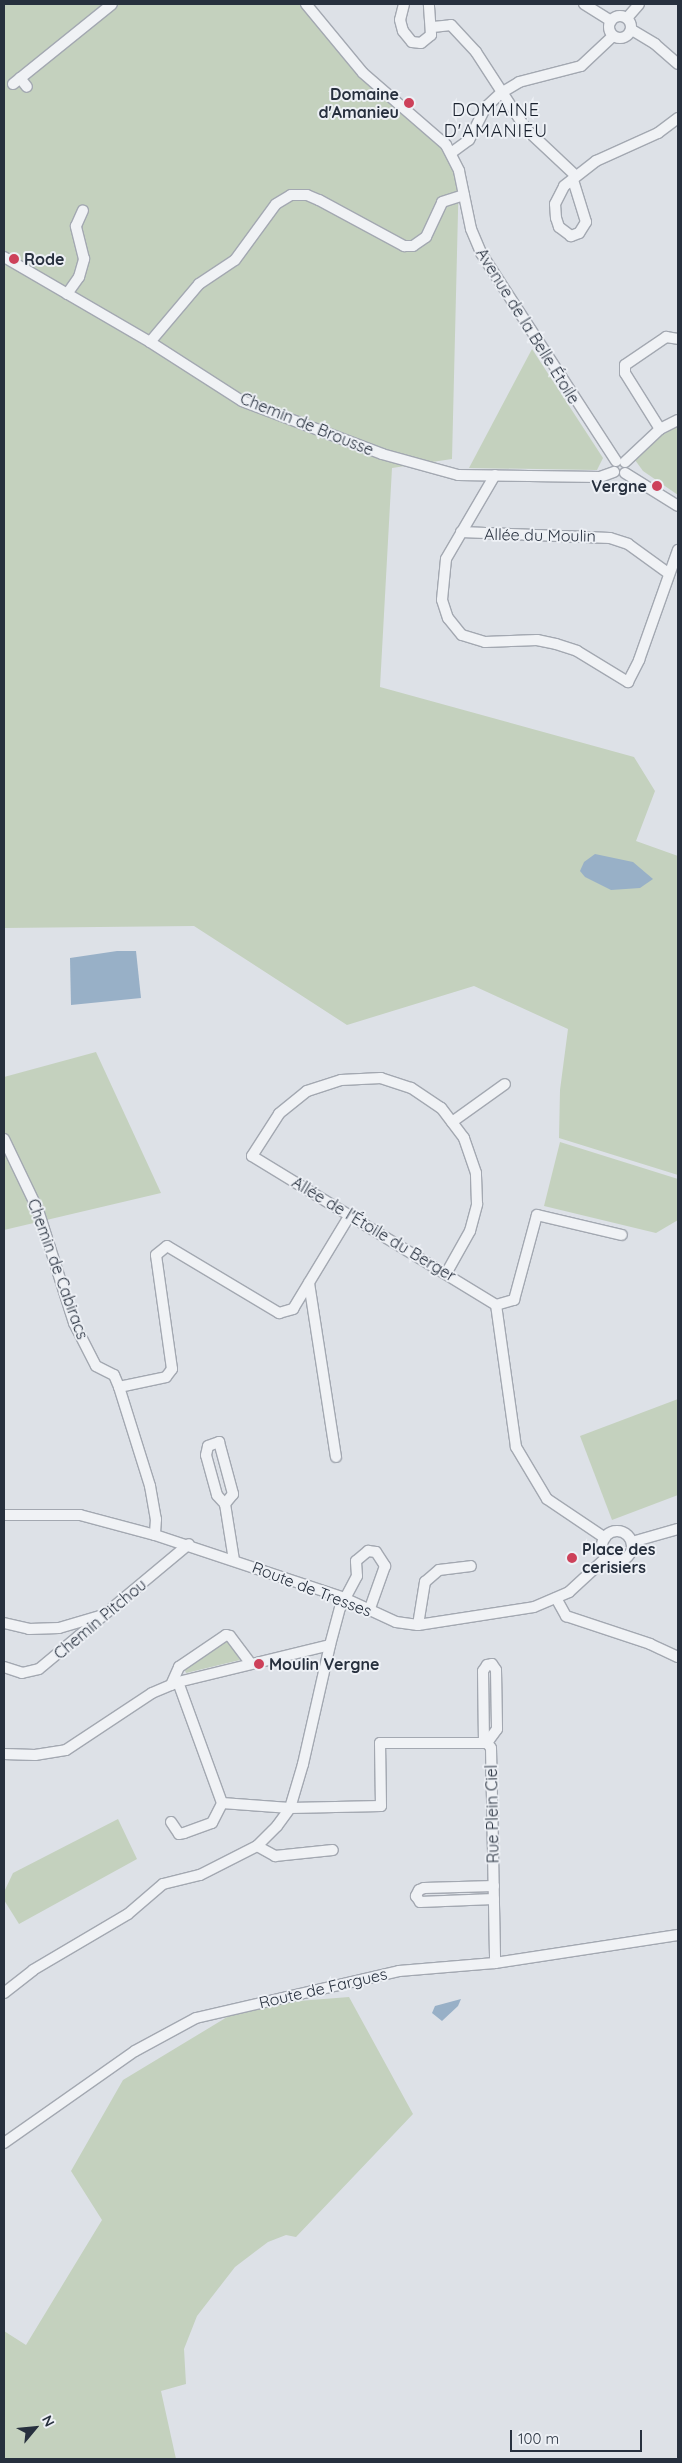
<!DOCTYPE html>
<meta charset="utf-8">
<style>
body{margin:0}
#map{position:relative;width:682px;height:2463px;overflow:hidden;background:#dde1e7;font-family:Quicksand,sans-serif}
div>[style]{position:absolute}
.green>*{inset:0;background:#c4d1be}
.water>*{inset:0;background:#98b0c7}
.roads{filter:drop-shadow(1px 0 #a3a8b1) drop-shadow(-1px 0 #a3a8b1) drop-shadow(0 1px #a3a8b1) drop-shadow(0 -1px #a3a8b1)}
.minor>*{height:10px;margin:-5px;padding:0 5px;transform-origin:5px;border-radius:5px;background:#f0f2f5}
.minor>.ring{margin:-5px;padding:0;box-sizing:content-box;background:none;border:10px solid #f0f2f5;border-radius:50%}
.dots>*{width:14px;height:14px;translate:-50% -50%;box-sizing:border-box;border:2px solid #edf0f5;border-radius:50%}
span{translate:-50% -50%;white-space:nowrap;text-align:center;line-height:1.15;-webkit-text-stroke:4px #edf0f5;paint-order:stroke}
.poi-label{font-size:16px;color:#27303e;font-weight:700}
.right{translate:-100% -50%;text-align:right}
.left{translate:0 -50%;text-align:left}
.street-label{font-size:16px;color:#27303e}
.neighbourhood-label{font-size:18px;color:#19212e;letter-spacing:1px}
.frame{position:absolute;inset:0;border:5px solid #27303e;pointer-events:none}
.north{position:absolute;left:10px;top:2403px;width:50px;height:50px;-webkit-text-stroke:4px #edf0f5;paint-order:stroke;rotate:62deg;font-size:14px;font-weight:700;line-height:20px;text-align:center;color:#27303e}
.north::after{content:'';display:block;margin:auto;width:18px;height:22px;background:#27303e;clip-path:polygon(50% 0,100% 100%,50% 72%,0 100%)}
.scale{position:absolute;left:510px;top:2430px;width:132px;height:22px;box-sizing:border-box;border:2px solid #27303e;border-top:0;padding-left:6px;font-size:15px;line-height:18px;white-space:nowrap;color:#27303e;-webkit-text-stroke:4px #edf0f5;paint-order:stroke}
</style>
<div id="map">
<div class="green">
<div style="clip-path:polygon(4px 4px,306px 4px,342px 51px,429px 127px,459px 171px,452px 459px,392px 468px,380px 687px,634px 757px,655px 791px,636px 841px,678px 856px,678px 1175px,559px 1138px,560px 1090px,568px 1029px,474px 986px,347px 1025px,194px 926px,4px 928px)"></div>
<div style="clip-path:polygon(532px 349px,603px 458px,597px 470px,469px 468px)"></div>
<div style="clip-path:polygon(678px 425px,678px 495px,643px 471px,635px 460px,655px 439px)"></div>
<div style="clip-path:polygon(96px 1052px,161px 1193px,4px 1230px,4px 1077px)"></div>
<div style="clip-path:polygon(560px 1142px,678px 1179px,678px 1220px,656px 1233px,544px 1206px)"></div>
<div style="clip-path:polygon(678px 1399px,678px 1495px,612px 1520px,580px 1436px)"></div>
<div style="clip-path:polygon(227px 1639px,240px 1660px,186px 1673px,184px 1668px)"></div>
<div style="clip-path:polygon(118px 1819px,137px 1859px,19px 1924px,4px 1900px,4px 1892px,13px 1873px)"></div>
<div style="clip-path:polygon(349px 1997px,413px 2114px,296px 2237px,286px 2235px,268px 2242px,235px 2267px,197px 2316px,184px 2349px,186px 2384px,161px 2391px,176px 2459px,4px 2459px,4px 2331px,26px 2345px,102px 2220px,71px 2171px,123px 2080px,247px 2005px)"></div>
</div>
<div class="water">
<div style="clip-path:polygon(595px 854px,633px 862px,653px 879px,640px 888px,611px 890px,585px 877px,580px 871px,584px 862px)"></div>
<div style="clip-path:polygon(117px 951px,136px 951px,141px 998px,71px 1005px,70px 958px)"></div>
<div style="clip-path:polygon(461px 1999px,458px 2006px,442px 2021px,432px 2013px,435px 2006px)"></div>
</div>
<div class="roads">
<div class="minor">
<div style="left:306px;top:4px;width:89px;rotate:50.4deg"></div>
<div style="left:363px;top:73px;width:110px;rotate:40.9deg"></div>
<div style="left:446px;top:145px;width:29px;rotate:63deg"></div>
<div style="left:459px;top:171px;width:59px;rotate:78.3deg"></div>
<div style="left:471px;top:229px;width:26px;rotate:67deg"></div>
<div style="left:481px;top:253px;width:248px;rotate:57deg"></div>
<div style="left:404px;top:4px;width:16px;rotate:104deg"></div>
<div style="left:400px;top:20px;width:11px;rotate:75deg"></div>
<div style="left:403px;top:31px;width:14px;rotate:51deg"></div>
<div style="left:412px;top:42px;width:9px;rotate:6deg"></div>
<div style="left:421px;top:43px;width:13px;rotate:-39deg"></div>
<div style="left:431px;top:35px;width:31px;rotate:-94deg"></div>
<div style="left:584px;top:4px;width:32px;rotate:32deg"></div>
<div class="ring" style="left:609px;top:16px;width:12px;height:12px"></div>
<div style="left:627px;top:18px;width:18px;rotate:-49deg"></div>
<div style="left:433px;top:27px;width:18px;rotate:-6deg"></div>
<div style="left:451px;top:25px;width:37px;rotate:47deg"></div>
<div style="left:476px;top:52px;width:92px;rotate:57deg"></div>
<div style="left:526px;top:129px;width:67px;rotate:43.2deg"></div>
<div style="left:632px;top:30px;width:27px;rotate:31deg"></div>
<div style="left:655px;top:44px;width:30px;rotate:41deg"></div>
<div style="left:20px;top:78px;width:11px;rotate:52deg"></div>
<div style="left:13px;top:84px;width:127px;rotate:-38.9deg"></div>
<div style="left:451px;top:153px;width:22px;rotate:-36deg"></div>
<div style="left:469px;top:140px;width:37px;rotate:-63deg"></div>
<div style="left:486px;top:107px;width:21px;rotate:-43deg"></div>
<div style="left:501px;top:93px;width:21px;rotate:-31deg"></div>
<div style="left:519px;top:82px;width:64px;rotate:-14.5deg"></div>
<div style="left:581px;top:66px;width:44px;rotate:-43.2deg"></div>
<div style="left:573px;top:180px;width:44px;rotate:72.8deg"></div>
<div style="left:586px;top:222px;width:13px;rotate:122deg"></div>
<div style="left:579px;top:233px;width:9px;rotate:159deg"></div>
<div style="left:571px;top:236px;width:15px;rotate:-143deg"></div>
<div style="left:559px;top:227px;width:9px;rotate:-108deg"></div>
<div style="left:556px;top:218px;width:14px;rotate:-94deg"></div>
<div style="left:555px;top:204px;width:20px;rotate:-63deg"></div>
<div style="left:564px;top:186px;width:41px;rotate:-38deg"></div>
<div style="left:596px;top:161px;width:68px;rotate:-24.3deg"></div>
<div style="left:658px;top:133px;width:25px;rotate:-37deg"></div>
<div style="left:4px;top:257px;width:169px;rotate:30.2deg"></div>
<div style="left:150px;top:342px;width:109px;rotate:32.7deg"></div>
<div style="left:242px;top:401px;width:150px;rotate:20.7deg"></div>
<div style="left:382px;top:454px;width:79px;rotate:15.4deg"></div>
<div style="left:458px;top:475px;width:142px;rotate:0.8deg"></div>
<div style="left:600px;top:477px;width:15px;rotate:-20deg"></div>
<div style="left:67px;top:294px;width:21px;rotate:-55deg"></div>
<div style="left:79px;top:277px;width:19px;rotate:-74deg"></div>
<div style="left:84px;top:259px;width:34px;rotate:-104deg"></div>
<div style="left:76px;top:226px;width:17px;rotate:-66deg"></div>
<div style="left:150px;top:342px;width:76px;rotate:-49.8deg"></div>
<div style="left:199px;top:284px;width:43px;rotate:-33.7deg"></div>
<div style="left:235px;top:260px;width:69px;rotate:-53.8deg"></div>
<div style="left:276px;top:204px;width:17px;rotate:-31deg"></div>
<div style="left:291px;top:195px;width:16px"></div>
<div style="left:307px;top:195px;width:13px;rotate:23deg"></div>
<div style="left:319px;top:200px;width:97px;rotate:28.4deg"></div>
<div style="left:404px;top:246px;width:9px"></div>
<div style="left:413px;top:246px;width:16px;rotate:-35deg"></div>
<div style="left:426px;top:237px;width:38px;rotate:-65deg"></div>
<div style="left:442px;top:202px;width:23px;rotate:-18deg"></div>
<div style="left:660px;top:429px;width:66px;rotate:-122deg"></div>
<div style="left:625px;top:373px;width:8px;rotate:-90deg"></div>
<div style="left:625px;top:365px;width:50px;rotate:-34.3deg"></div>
<div style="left:666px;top:337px;width:12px;rotate:9deg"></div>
<div style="left:625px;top:462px;width:48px;rotate:-43.3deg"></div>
<div style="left:660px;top:429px;width:20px;rotate:-27deg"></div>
<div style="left:625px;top:473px;width:62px;rotate:31.9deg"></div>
<div style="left:495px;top:475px;width:97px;rotate:120.3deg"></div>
<div style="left:446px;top:559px;width:41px;rotate:95.6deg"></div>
<div style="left:442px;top:600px;width:19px;rotate:72deg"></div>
<div style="left:448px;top:618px;width:22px;rotate:51deg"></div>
<div style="left:462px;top:635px;width:24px;rotate:17deg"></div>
<div style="left:485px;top:642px;width:52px;rotate:-2.2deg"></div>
<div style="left:537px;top:640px;width:19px;rotate:12deg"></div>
<div style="left:556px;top:644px;width:22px;rotate:18deg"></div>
<div style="left:577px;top:651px;width:60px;rotate:31.3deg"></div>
<div style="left:628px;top:682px;width:25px;rotate:-63deg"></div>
<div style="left:639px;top:660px;width:117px;rotate:-70.5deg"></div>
<div style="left:461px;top:532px;width:149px;rotate:2.3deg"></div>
<div style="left:610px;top:538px;width:19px;rotate:18deg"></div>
<div style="left:628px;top:544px;width:49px;rotate:35.9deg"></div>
<div style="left:452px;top:1122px;width:65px;rotate:-35.6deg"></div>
<div style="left:4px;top:1139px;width:79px;rotate:64.4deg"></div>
<div style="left:38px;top:1210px;width:119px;rotate:72.3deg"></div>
<div style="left:74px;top:1323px;width:48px;rotate:62.9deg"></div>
<div style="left:96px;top:1366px;width:20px;rotate:27deg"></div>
<div style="left:114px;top:1375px;width:13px;rotate:67deg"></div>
<div style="left:119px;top:1387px;width:104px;rotate:72.6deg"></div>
<div style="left:150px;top:1486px;width:34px;rotate:80deg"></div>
<div style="left:156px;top:1519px;width:16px;rotate:94deg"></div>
<div style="left:447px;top:1272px;width:47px;rotate:-60.7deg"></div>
<div style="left:470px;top:1231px;width:28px;rotate:-75deg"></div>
<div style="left:477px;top:1204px;width:31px;rotate:-92deg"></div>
<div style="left:476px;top:1173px;width:37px;rotate:-109deg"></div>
<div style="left:464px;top:1138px;width:38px;rotate:-127deg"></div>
<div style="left:441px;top:1108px;width:36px;rotate:-146deg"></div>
<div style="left:411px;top:1088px;width:32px;rotate:-162deg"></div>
<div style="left:381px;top:1078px;width:40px;rotate:177.1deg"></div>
<div style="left:341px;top:1080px;width:36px;rotate:162deg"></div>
<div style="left:307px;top:1091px;width:36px;rotate:141deg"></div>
<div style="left:279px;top:1114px;width:50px;rotate:122.7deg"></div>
<div style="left:252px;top:1156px;width:286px;rotate:31.4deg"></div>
<div style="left:309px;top:1283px;width:176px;rotate:81.2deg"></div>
<div style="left:119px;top:1387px;width:48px;rotate:-12deg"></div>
<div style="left:166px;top:1377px;width:10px;rotate:-53deg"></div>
<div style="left:172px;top:1369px;width:115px;rotate:-98deg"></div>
<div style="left:156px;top:1255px;width:14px;rotate:-39deg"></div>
<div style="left:167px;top:1246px;width:131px;rotate:30.9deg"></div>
<div style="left:279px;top:1313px;width:15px;rotate:-16deg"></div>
<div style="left:293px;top:1309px;width:110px;rotate:-58.8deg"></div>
<div style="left:225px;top:1504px;width:12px;rotate:-132deg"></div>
<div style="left:217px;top:1495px;width:41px;rotate:-105.4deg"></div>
<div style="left:206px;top:1455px;width:9px;rotate:-77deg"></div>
<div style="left:208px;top:1446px;width:12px;rotate:-20deg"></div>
<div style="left:219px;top:1442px;width:54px;rotate:74.9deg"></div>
<div style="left:233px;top:1494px;width:13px;rotate:129deg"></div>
<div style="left:225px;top:1504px;width:57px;rotate:80.9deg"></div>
<div style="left:4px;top:1515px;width:76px"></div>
<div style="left:80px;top:1515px;width:78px;rotate:14.9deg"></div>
<div style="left:155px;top:1535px;width:199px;rotate:18.4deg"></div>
<div style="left:344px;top:1598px;width:57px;rotate:24.8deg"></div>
<div style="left:396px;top:1622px;width:22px;rotate:8deg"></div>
<div style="left:418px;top:1625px;width:117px;rotate:-8.8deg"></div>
<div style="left:534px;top:1607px;width:38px;rotate:-23deg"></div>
<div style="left:569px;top:1592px;width:52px;rotate:-42.6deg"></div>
<div class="ring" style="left:602px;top:1531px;width:20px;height:20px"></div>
<div style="left:605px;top:1538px;width:70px;rotate:-146.1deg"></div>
<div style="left:547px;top:1499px;width:61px;rotate:-120.8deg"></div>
<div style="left:516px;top:1447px;width:143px;rotate:-98deg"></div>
<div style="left:496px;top:1305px;width:19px;rotate:-16deg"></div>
<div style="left:514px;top:1300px;width:88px;rotate:-74.9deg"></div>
<div style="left:537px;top:1215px;width:87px;rotate:13.2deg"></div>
<div style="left:632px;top:1542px;width:48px;rotate:-15.8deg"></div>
<div style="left:556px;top:1598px;width:21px;rotate:61deg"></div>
<div style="left:566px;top:1616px;width:89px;rotate:18.4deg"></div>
<div style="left:650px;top:1644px;width:31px;rotate:25deg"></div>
<div style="left:4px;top:1623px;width:26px;rotate:13deg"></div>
<div style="left:29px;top:1629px;width:30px;rotate:-2deg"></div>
<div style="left:59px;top:1628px;width:46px;rotate:-16.5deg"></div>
<div style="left:418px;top:1625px;width:44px;rotate:-80.8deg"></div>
<div style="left:425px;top:1582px;width:18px;rotate:-41deg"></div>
<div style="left:439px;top:1570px;width:32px;rotate:-7deg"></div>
<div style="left:4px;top:1667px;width:19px;rotate:18deg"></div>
<div style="left:22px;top:1673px;width:17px;rotate:-13deg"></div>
<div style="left:39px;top:1669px;width:195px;rotate:-39.8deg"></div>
<div style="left:178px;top:1682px;width:129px;rotate:70deg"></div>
<div style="left:222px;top:1803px;width:68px;rotate:4.2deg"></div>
<div style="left:290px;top:1808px;width:91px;rotate:-1.3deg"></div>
<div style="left:381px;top:1806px;width:63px;rotate:-90.9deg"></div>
<div style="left:380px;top:1743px;width:107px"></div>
<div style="left:171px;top:1685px;width:20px;rotate:-66deg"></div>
<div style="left:179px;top:1667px;width:57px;rotate:-34.2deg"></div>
<div style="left:226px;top:1635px;width:4px;rotate:14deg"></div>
<div style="left:230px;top:1636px;width:34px;rotate:53deg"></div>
<div style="left:484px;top:1742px;width:71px;rotate:-90.8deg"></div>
<div style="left:483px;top:1671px;width:7px;rotate:-56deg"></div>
<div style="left:487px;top:1665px;width:5px;rotate:-11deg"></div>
<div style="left:492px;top:1664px;width:7px;rotate:56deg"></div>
<div style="left:496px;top:1670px;width:59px;rotate:89deg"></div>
<div style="left:497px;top:1729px;width:17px;rotate:126deg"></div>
<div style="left:487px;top:1743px;width:6px;rotate:51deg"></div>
<div style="left:491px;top:1748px;width:215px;rotate:88.9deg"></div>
<div style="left:4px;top:1754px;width:31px;rotate:2deg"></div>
<div style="left:35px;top:1755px;width:31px;rotate:-9deg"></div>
<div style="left:66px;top:1750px;width:103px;rotate:-33.5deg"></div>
<div style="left:152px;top:1693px;width:28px;rotate:-23deg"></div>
<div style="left:178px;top:1682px;width:156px;rotate:-13.7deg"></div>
<div style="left:330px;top:1645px;width:38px;rotate:-75deg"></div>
<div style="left:340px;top:1608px;width:36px;rotate:-62deg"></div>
<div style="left:357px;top:1576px;width:15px;rotate:-94deg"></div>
<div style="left:356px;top:1561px;width:16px;rotate:-40deg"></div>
<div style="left:368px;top:1551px;width:8px;rotate:7deg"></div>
<div style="left:376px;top:1552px;width:17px;rotate:57deg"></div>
<div style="left:385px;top:1566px;width:48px;rotate:109.6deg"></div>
<div style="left:171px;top:1822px;width:14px;rotate:56deg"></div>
<div style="left:179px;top:1834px;width:5px;rotate:-11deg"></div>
<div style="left:184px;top:1833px;width:30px;rotate:-20deg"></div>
<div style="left:212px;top:1823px;width:22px;rotate:-63deg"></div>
<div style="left:257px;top:1846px;width:21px;rotate:29deg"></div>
<div style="left:275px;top:1856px;width:58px;rotate:-5.9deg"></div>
<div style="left:494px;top:1886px;width:70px;rotate:178.4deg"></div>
<div style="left:424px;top:1888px;width:5px;rotate:158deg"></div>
<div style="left:419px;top:1890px;width:7px;rotate:117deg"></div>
<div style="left:416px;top:1896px;width:7px;rotate:56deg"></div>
<div style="left:420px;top:1902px;width:74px;rotate:-2.3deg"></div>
<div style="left:4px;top:1993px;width:37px;rotate:-38deg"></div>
<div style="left:33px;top:1970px;width:110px;rotate:-30.5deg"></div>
<div style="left:128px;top:1914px;width:46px;rotate:-40.6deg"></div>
<div style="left:163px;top:1884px;width:38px;rotate:-14deg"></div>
<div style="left:200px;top:1875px;width:64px;rotate:-27deg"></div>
<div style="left:257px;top:1846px;width:28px;rotate:-45deg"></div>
<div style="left:277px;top:1826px;width:22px;rotate:-54deg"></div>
<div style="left:290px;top:1808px;width:46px;rotate:-73.5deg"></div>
<div style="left:303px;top:1764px;width:122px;rotate:-77.2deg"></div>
<div style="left:4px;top:2143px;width:160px;rotate:-35.1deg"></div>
<div style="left:135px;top:2051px;width:69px;rotate:-28.4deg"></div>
<div style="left:196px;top:2018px;width:208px;rotate:-13deg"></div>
<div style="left:399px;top:1971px;width:96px;rotate:-4.8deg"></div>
<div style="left:495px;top:1963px;width:185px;rotate:-8.7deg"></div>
</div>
</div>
<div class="dots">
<div style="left:409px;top:103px;background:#cd415a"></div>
<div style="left:14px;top:259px;background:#cd415a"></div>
<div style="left:657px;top:486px;background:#cd415a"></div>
<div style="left:572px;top:1558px;background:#cd415a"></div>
<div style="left:259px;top:1664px;background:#cd415a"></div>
</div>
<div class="poi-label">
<span class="right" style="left:399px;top:103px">Domaine<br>d'Amanieu</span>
<span class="left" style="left:24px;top:259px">Rode</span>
<span class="right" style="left:647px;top:486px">Vergne</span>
<span class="left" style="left:582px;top:1558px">Place des<br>cerisiers</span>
<span class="left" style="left:269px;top:1664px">Moulin Vergne</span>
</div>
<div class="street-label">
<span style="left:528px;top:326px;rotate:58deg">Avenue de la Belle Étoile</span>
<span style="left:307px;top:424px;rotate:22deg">Chemin de Brousse</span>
<span style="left:540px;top:535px;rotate:1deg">Allée du Moulin</span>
<span style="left:374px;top:1229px;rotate:31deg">Allée de l'Étoile du Berger</span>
<span style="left:58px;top:1269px;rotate:70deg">Chemin de Cabiracs</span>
<span style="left:312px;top:1589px;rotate:21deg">Route de Tresses</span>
<span style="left:100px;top:1619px;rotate:-40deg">Chemin Pitchou</span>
<span style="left:492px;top:1814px;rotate:-91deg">Rue Plein Ciel</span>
<span style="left:323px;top:1988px;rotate:-13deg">Route de Fargues</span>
</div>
<div class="neighbourhood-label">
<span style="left:496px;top:121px">DOMAINE<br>D'AMANIEU</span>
</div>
<div class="frame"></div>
<div class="north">N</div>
<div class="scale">100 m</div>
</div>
